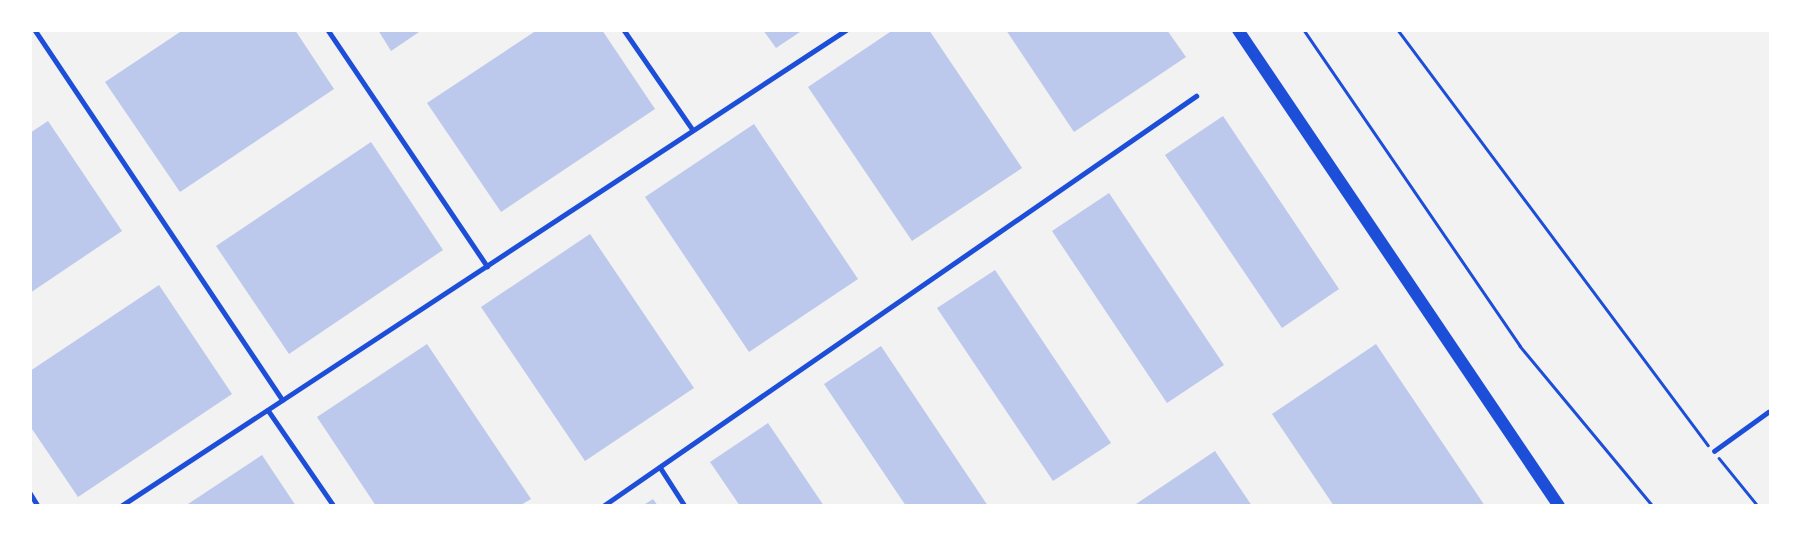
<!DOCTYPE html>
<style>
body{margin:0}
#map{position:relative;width:1801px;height:536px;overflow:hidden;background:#f2f2f2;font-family:Raleway,sans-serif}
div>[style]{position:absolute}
.building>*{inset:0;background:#bdc9ec}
.path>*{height:2.5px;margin:-1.25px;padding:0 1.25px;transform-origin:1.25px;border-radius:1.25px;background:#1d4ed8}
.service>*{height:4.5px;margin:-2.25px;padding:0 2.25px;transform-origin:2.25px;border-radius:2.25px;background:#1d4ed8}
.secondary>*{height:12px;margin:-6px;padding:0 6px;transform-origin:6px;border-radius:6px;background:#1d4ed8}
span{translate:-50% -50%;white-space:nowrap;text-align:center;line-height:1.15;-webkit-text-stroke:7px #fff;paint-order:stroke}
.frame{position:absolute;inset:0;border:32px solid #fff;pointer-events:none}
</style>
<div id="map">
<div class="building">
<div style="clip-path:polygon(183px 30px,295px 30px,334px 89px,180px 192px,105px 82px)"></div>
<div style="clip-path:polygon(378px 30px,422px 30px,391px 51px)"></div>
<div style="clip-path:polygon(537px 30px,602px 30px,655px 109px,501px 212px,427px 103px)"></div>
<div style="clip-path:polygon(763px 30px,803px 30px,776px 48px)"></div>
<div style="clip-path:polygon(893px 30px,929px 30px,1022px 168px,912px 241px,808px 87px)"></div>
<div style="clip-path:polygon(1006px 30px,1167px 30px,1186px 57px,1074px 132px)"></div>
<div style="clip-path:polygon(1223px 116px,1339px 289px,1282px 328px,1165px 155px)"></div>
<div style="clip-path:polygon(48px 121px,122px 231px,30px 293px,30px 133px)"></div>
<div style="clip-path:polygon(754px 124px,858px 279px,749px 352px,645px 197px)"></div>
<div style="clip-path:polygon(371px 142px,443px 250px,289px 354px,216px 246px)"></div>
<div style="clip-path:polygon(1109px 193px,1224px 365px,1167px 403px,1052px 231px)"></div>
<div style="clip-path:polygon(590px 234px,694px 388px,585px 461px,481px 307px)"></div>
<div style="clip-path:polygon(995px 270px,1111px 443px,1053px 481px,937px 308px)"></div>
<div style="clip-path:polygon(159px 285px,232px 394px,78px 497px,30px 426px,30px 371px)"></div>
<div style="clip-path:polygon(427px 344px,531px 499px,519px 506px,376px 506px,317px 417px)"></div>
<div style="clip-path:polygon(1376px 344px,1485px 506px,1334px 506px,1272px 414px)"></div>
<div style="clip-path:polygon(881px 346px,988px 506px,906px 506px,824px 384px)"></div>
<div style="clip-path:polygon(768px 423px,824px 506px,740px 506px,710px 462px)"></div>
<div style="clip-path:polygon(1215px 451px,1252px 506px,1133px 506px)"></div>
<div style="clip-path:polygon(262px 455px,296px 506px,185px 506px)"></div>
<div style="clip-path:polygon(653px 499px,658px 506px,642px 506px)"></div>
</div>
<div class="path">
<div style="left:1304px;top:30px;width:383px;rotate:55.6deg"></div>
<div style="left:1520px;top:346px;width:208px;rotate:50.3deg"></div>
<div style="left:1398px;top:30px;width:518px;rotate:53.24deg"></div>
<div style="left:1719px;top:458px;width:62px;rotate:50.9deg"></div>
</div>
<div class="service">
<div style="left:35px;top:30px;width:445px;rotate:56.2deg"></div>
<div style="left:328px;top:30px;width:285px;rotate:56deg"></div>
<div style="left:624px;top:30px;width:121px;rotate:55.4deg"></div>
<div style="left:268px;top:410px;width:116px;rotate:55.5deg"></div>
<div style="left:1714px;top:451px;width:67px;rotate:-35.8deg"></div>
<div style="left:660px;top:467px;width:46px;rotate:57.3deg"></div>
<div style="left:30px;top:493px;width:15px;rotate:58deg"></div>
<div style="left:121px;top:506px;width:867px;rotate:-33.29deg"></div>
<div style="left:603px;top:506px;width:721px;rotate:-34.66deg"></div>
</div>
<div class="secondary">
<div style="left:1238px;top:30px;width:574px;rotate:56.01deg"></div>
</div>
<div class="frame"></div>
</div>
